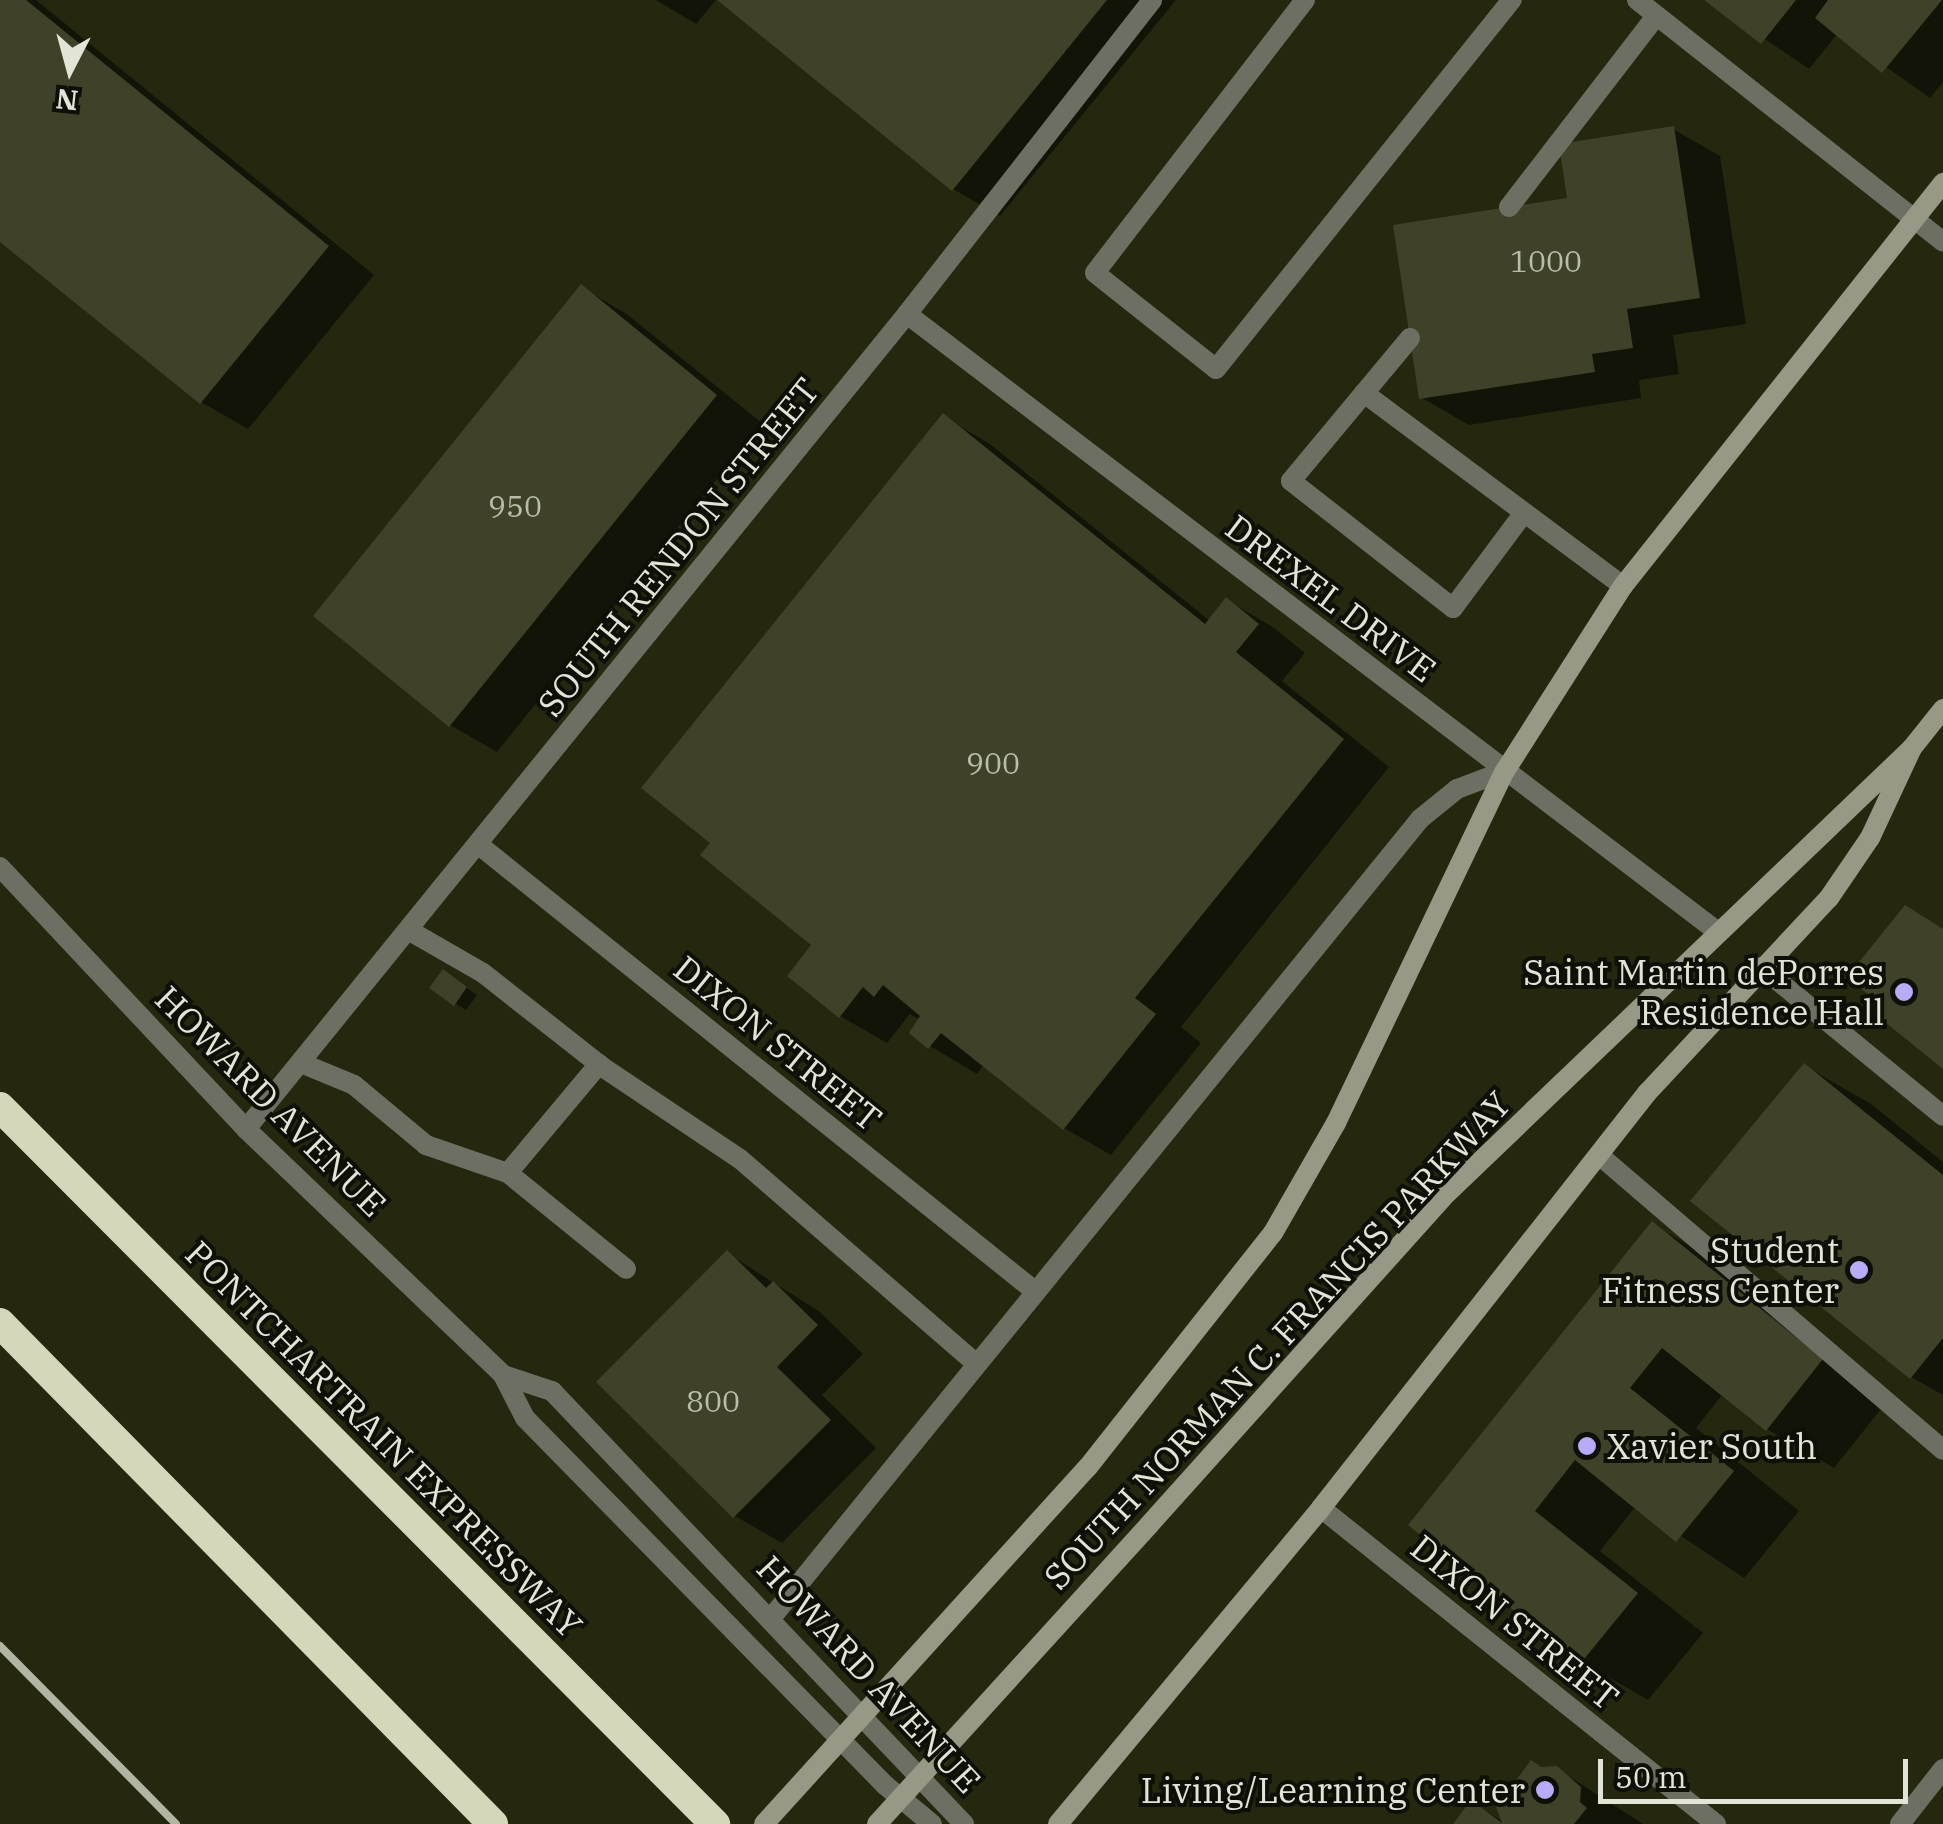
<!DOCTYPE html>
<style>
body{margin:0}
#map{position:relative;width:1943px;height:1824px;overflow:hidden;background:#25270f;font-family:"IBM Plex Serif",serif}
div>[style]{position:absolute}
.shadow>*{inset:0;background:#0007}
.building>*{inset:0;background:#3f4228}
.lane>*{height:20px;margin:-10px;padding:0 10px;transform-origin:10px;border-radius:10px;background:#6e6f63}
.street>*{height:20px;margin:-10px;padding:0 10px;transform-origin:10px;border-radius:10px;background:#6e6f63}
.secondary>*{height:20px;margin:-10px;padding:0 10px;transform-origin:10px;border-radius:10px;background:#979986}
.highway>*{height:30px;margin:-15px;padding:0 15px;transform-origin:15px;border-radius:15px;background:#d4d7b9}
.rail>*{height:8px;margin:-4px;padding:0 4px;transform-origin:4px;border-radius:4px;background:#b3b5a4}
.secondary-bridge>*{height:20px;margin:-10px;padding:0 10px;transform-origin:10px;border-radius:10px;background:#979986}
.dots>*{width:28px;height:28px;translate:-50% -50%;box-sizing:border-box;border:5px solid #0e0f06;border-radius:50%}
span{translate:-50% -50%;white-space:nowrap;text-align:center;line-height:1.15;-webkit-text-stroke:8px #0e0f06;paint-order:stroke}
.number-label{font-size:30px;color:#b9bcaa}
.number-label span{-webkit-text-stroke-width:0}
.street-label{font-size:35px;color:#e2e4d5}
.poi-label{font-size:35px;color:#e2e4d5}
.right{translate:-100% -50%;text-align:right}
.left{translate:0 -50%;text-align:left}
.north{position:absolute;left:20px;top:20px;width:100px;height:100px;-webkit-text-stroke:8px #0e0f06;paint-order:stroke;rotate:186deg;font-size:28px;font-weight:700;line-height:40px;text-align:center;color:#e2e4d5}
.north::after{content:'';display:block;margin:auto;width:35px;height:45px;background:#e2e4d5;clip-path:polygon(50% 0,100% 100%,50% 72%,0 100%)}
.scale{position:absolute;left:1598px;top:1759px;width:310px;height:45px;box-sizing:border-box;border:5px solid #e2e4d5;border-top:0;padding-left:12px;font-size:30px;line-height:35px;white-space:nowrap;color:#e2e4d5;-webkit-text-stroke:8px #0e0f06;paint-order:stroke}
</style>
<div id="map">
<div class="shadow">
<div style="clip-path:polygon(0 0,36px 0,374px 275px,248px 429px,201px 402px,0 239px)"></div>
<div style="clip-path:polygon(656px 0,716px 0,696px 24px)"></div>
<div style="clip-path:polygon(721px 0,1176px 0,1000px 216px,953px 189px)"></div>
<div style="clip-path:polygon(1708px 0,1943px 0,1943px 82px,1930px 98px,1838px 33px,1809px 69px)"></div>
<div style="clip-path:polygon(1673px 129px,1720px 156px,1746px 324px,1673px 335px,1679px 374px,1639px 380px,1641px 398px,1469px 425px,1422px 398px,1570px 200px)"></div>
<div style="clip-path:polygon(581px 287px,628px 315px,762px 423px,497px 752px,450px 725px)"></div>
<div style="clip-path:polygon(944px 417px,990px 444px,1210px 621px,1227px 600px,1274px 628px,1305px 653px,1282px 681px,1389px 767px,1181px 1027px,1201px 1043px,1111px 1155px,1064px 1128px,984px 1064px,977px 1074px,930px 1046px,920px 1020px,910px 1014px,887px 1043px,840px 1016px,815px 945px,713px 842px)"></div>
<div style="clip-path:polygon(454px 979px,477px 995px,466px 1010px,455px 1003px)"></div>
<div style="clip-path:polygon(1805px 1066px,1871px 1104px,1943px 1162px,1943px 1395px,1911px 1377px)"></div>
<div style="clip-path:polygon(1652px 1224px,1719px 1263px,1889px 1399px,1834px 1468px,1767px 1429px,1723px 1394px,1696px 1428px,1799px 1511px,1744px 1578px,1636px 1506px,1600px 1551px,1703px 1633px,1648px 1700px,1582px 1662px,1412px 1525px)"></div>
<div style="clip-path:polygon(727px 1253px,820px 1312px,863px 1354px,822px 1395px,876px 1448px,782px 1543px,735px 1516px)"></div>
<div style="clip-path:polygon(1556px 1768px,1643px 1824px,1457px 1824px,1472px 1803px,1504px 1822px,1543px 1770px)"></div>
</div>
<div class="building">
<div style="clip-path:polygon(0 0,26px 0,329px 246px,200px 404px,0 242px)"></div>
<div style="clip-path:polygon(717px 0,1107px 0,952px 191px)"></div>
<div style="clip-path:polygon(1704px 0,1796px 0,1761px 44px)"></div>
<div style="clip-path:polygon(1828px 0,1942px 0,1882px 73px,1815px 18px)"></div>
<div style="clip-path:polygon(1674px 126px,1700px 298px,1627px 309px,1633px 348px,1592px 354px,1595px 372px,1419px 399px,1393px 225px,1567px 198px,1559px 144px)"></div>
<div style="clip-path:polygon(581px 284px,717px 395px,449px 727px,313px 616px)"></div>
<div style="clip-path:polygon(943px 413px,1205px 624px,1226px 597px,1259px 624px,1236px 652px,1344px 739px,1135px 998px,1156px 1014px,1063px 1130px,941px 1033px,928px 1049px,909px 1033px,920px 1016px,883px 985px,874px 997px,863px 987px,839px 1018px,787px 976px,811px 945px,700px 855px,710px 843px,641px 788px)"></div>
<div style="clip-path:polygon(1905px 905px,1943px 929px,1943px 1069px,1875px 1014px,1882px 1006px,1847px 977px)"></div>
<div style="clip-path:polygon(443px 969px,467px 987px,454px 1006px,429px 988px)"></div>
<div style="clip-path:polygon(1804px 1063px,1943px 1175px,1943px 1338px,1910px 1379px,1690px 1201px)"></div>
<div style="clip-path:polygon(1652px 1221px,1823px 1359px,1766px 1431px,1662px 1348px,1630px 1388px,1734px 1471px,1676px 1542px,1575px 1460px,1535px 1511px,1638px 1593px,1580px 1664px,1408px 1525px)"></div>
<div style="clip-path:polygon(727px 1250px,766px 1288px,773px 1281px,818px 1325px,777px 1367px,831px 1420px,733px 1518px,596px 1382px)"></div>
<div style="clip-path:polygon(1531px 1760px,1541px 1767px,1557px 1766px,1581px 1787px,1580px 1802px,1587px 1808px,1574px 1824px,1453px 1824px,1471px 1800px,1502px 1823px,1496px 1807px)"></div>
</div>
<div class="lane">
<div style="left:1305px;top:0;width:344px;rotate:127.6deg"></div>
<div style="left:1095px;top:273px;width:154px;rotate:38.4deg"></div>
<div style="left:1216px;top:369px;width:473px;rotate:-51.3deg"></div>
<div style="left:1509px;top:207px;width:241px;rotate:-52.4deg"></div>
<div style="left:1410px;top:338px;width:186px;rotate:129.8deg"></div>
<div style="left:1291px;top:481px;width:206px;rotate:38.1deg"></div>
<div style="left:1453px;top:608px;width:117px;rotate:-53.3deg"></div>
<div style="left:1364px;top:393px;width:323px;rotate:36.7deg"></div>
<div style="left:410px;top:931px;width:84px;rotate:29.9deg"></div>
<div style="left:483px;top:973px;width:150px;rotate:38.2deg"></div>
<div style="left:601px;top:1066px;width:167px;rotate:33.8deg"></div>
<div style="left:740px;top:1159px;width:313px;rotate:40.9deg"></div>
<div style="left:301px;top:1063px;width:57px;rotate:22.5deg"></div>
<div style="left:354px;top:1085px;width:94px;rotate:39.8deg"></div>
<div style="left:426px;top:1145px;width:87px;rotate:18.9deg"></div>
<div style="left:599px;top:1064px;width:142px;rotate:129.9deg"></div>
<div style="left:508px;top:1173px;width:152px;rotate:39.1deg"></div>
<div style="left:1599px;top:1155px;width:453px;rotate:40.6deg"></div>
</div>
<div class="street">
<div style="left:1637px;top:0;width:390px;rotate:38.3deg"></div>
<div style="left:907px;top:314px;width:1020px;rotate:37.31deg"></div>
<div style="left:479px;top:845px;width:714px;rotate:38.75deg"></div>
<div style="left:0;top:867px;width:359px;rotate:46.8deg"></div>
<div style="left:246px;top:1129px;width:356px;rotate:43.7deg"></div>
<div style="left:503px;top:1375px;width:48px;rotate:62.9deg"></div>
<div style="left:525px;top:1418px;width:514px;rotate:45.55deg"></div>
<div style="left:885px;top:1785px;width:61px;rotate:39.7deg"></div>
<div style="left:1761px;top:967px;width:235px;rotate:39.3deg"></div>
<div style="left:246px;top:1129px;width:1049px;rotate:-50.96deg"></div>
<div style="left:907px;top:314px;width:398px;rotate:-52deg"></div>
<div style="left:503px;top:1375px;width:52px;rotate:18.1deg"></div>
<div style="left:552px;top:1391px;width:598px;rotate:46.42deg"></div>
<div style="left:1321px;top:1508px;width:506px;rotate:38.66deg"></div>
<div style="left:772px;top:1617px;width:1028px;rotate:-50.92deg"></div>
<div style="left:1420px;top:819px;width:48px;rotate:-39deg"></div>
<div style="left:1457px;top:789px;width:51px;rotate:-20.6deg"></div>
<div style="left:1900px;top:1824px;width:70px;rotate:-52deg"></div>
</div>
<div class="secondary">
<div style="left:1088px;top:1467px;width:298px;rotate:-51.7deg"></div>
<div style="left:1273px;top:1233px;width:127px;rotate:-60.2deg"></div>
<div style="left:1336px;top:1123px;width:390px;rotate:-64.4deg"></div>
<div style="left:1505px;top:771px;width:219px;rotate:-57.5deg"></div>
<div style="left:1623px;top:586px;width:515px;rotate:-51.55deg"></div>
<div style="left:1149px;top:1525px;width:440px;rotate:-48.1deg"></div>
<div style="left:1443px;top:1197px;width:649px;rotate:-43.75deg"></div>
<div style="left:1912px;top:748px;width:50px;rotate:-51.5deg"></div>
<div style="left:1058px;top:1824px;width:411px;rotate:-50.2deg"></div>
<div style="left:1321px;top:1508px;width:528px;rotate:-51.85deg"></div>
<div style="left:1647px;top:1093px;width:267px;rotate:-47deg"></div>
<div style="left:1829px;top:898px;width:73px;rotate:-55.7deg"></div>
<div style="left:1870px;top:838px;width:99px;rotate:-65deg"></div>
</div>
<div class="highway">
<div style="left:0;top:1107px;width:1013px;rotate:45.08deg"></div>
<div style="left:0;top:1323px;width:703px;rotate:45.46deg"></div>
</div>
<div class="rail">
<div style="left:0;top:1646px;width:250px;rotate:45.3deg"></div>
</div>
<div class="secondary-bridge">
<div style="left:764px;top:1824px;width:482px;rotate:-47.8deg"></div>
<div style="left:877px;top:1824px;width:404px;rotate:-47.7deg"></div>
</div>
<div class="dots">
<div style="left:1904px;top:992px;background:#b9abf7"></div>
<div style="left:1859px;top:1270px;background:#b9abf7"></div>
<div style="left:1587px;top:1446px;background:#b9abf7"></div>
<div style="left:1545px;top:1790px;background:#b9abf7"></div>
</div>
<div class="number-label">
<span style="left:1546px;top:261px">1000</span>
<span style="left:515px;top:506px">950</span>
<span style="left:993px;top:763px">900</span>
<span style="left:713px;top:1401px">800</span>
</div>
<div class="street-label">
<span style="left:678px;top:547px;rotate:-51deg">SOUTH RENDON STREET</span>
<span style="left:1331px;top:598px;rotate:37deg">DREXEL DRIVE</span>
<span style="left:778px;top:1043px;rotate:39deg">DIXON STREET</span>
<span style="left:271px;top:1101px;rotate:45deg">HOWARD AVENUE</span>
<span style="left:1277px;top:1340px;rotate:-47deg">SOUTH NORMAN C. FRANCIS PARKWAY</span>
<span style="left:384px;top:1439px;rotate:45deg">PONTCHARTRAIN EXPRESSWAY</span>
<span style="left:1515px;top:1622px;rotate:39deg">DIXON STREET</span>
<span style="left:869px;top:1674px;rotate:47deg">HOWARD AVENUE</span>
</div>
<div class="poi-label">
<span class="right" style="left:1884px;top:992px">Saint Martin dePorres<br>Residence Hall</span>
<span class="right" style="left:1839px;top:1270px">Student<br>Fitness Center</span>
<span class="left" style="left:1607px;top:1446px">Xavier South</span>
<span class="right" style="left:1525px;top:1790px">Living/Learning Center</span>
</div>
<div class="north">N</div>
<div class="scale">50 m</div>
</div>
